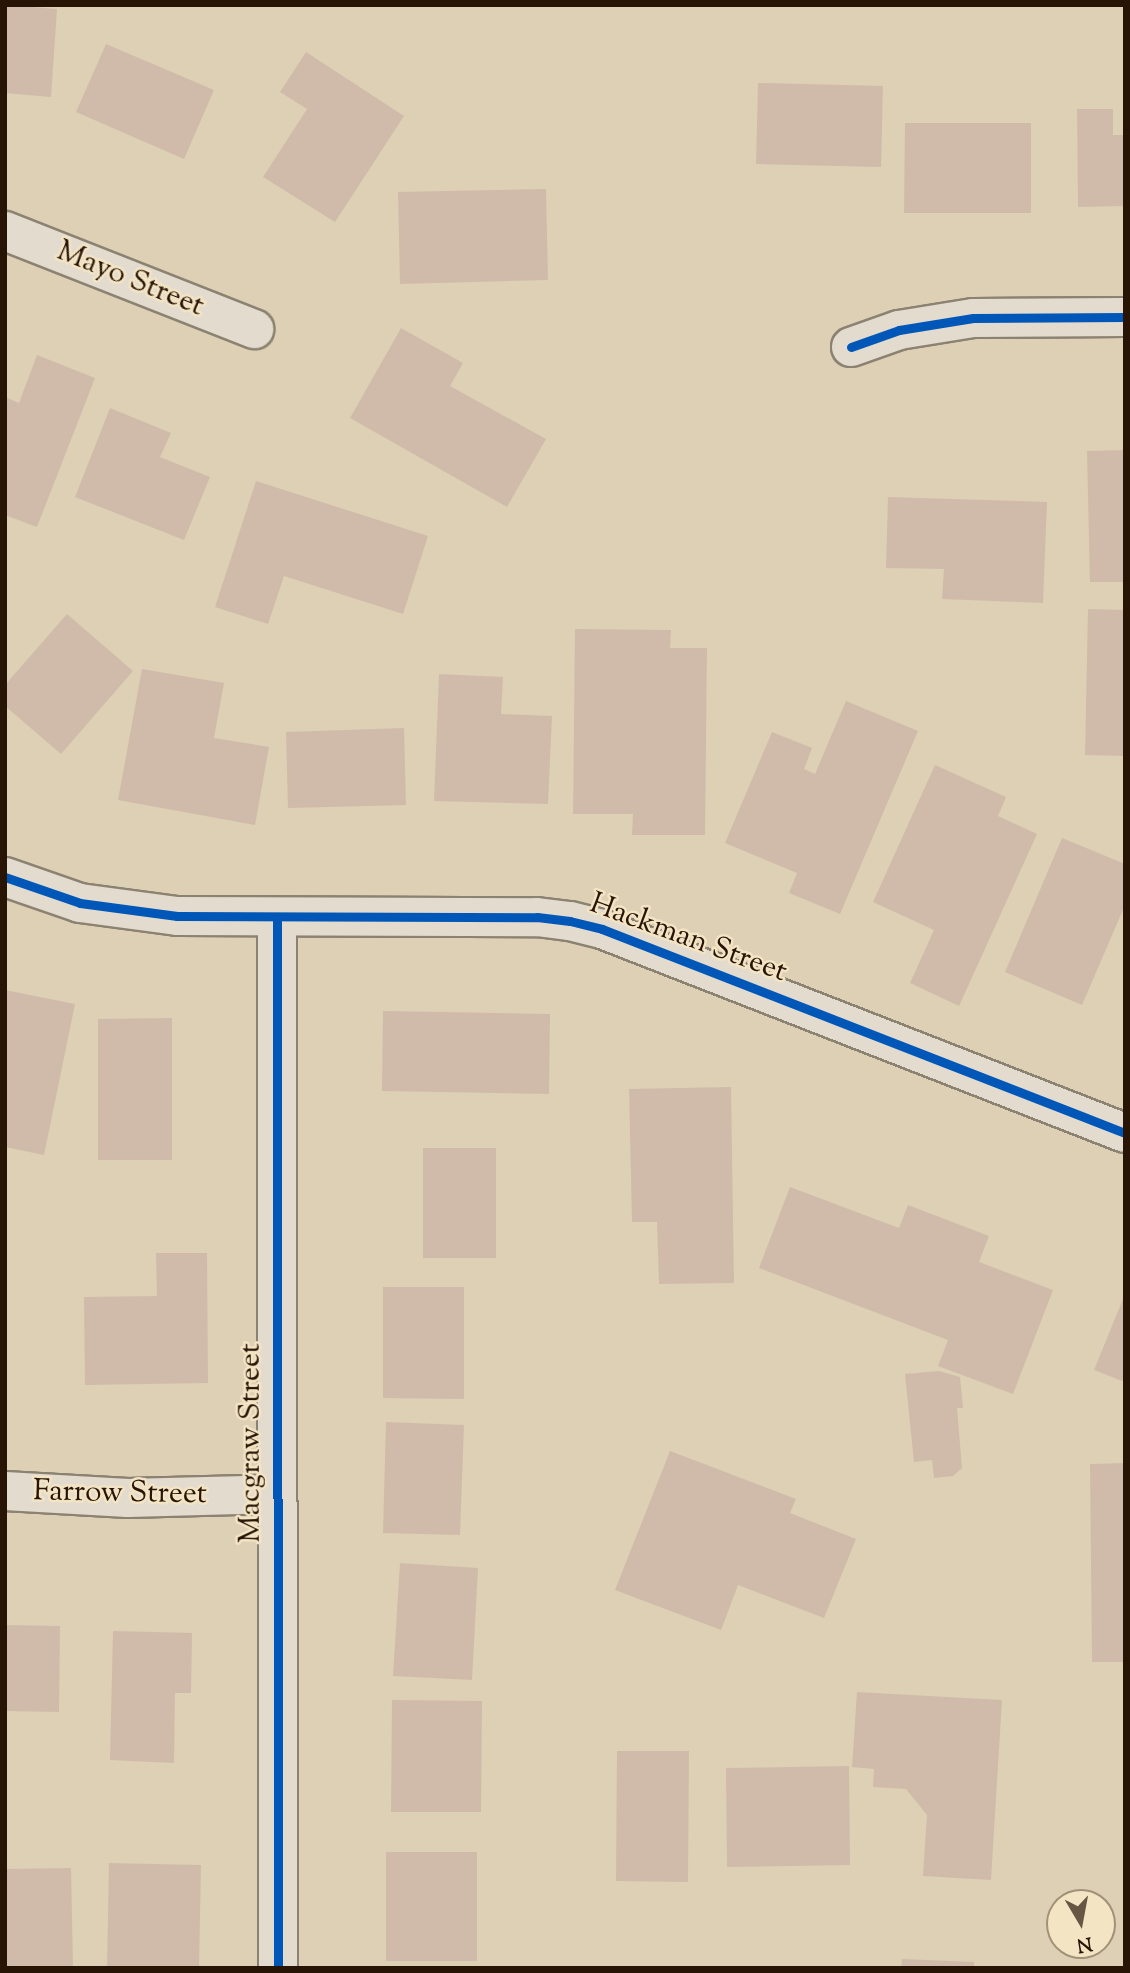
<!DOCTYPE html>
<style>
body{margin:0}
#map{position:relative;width:1130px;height:1973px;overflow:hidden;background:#ddd0b5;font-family:"Sorts Mill Goudy",serif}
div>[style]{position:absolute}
.building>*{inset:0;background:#d0bbaa}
.roads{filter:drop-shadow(2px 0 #8c8272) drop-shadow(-2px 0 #8c8272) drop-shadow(0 2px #8c8272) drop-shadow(0 -2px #8c8272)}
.minor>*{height:38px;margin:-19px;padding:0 19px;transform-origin:19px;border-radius:19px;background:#e3dcce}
.cycleway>*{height:9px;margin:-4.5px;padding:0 4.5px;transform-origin:4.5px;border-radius:4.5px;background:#0057b8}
span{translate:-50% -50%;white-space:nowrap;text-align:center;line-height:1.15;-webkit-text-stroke:5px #f3e4c4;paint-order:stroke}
.street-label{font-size:30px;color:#271405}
.frame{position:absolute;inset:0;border:7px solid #271405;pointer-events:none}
.north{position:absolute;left:1046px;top:1889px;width:70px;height:70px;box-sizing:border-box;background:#f3e4c4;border:2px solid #a19178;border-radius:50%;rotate:170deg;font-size:19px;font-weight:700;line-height:28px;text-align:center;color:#271405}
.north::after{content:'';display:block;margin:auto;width:24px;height:32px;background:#675643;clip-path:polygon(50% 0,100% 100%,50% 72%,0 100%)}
</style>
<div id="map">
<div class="building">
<div style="clip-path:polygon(5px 5px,57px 9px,51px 97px,5px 93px)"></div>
<div style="clip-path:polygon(106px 44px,214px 90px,184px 159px,76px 112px)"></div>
<div style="clip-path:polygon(306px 52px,404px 116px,335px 222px,263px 177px,307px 109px,280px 92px)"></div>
<div style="clip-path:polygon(758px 83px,883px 86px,881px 167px,756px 164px)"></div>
<div style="clip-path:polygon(1077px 109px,1113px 109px,1113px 135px,1125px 135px,1125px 206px,1078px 207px)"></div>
<div style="clip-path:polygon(905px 123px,1031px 123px,1031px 213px,904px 213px)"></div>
<div style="clip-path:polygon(546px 189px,548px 280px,400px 284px,398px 192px)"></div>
<div style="clip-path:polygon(401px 328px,463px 363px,450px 386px,546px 439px,507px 507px,350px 418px)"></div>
<div style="clip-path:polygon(37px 355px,95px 378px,37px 527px,5px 515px,5px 397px,19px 403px)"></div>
<div style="clip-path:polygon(110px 408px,171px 433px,160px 457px,210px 477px,184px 540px,75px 497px)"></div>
<div style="clip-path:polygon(1125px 450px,1125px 582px,1090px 582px,1087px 451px)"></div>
<div style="clip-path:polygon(256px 481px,428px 536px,403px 614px,284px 576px,268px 624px,215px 607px)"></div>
<div style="clip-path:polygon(888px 497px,1047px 502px,1043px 603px,942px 599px,944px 569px,886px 568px)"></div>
<div style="clip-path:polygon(1088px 609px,1125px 610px,1125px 756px,1085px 755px)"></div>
<div style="clip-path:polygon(67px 614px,133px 671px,61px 754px,5px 706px,5px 685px)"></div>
<div style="clip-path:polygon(575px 629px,671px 630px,670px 648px,707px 648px,705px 835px,632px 835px,633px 814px,573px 814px)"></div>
<div style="clip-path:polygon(142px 669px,224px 683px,214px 738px,269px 747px,255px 825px,118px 800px)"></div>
<div style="clip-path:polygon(439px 674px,503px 677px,501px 714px,552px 716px,548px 804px,434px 801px)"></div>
<div style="clip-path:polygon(846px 701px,918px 731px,840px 914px,789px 893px,797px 873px,725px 843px,772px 732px,812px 748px,804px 769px,815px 774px)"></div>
<div style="clip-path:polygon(404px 728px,406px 805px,288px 808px,286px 732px)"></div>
<div style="clip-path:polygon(935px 765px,1006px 797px,998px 816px,1037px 834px,959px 1006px,910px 983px,934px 930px,873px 902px)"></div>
<div style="clip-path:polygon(1062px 838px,1125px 864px,1125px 905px,1082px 1005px,1005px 972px)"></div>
<div style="clip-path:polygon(5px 990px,75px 1004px,44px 1155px,5px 1147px)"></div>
<div style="clip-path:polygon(383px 1011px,550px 1014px,549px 1094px,382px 1091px)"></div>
<div style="clip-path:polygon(172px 1018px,172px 1160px,98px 1160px,98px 1019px)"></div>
<div style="clip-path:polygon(731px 1087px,734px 1283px,659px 1284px,657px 1222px,632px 1222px,629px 1089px)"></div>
<div style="clip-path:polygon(423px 1148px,496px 1148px,496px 1258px,423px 1258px)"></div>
<div style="clip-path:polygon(790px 1187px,899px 1228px,908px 1205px,989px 1236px,979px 1262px,1053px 1290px,1013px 1394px,938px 1366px,948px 1340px,759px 1268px)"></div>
<div style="clip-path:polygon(156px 1253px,207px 1253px,208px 1383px,85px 1385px,84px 1297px,157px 1296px)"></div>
<div style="clip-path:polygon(383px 1287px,464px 1287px,464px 1399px,383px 1398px)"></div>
<div style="clip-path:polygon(1125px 1294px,1125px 1382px,1094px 1370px)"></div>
<div style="clip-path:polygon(939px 1371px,960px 1377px,963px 1408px,957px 1408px,962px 1468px,953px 1476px,934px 1478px,932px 1460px,914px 1462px,905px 1374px)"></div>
<div style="clip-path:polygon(386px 1422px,464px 1425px,460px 1535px,383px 1533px)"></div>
<div style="clip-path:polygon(670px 1451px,796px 1499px,790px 1513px,856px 1539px,824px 1618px,738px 1585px,721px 1630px,615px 1590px)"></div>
<div style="clip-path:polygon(1125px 1463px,1125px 1662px,1092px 1662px,1090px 1464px)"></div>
<div style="clip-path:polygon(400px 1563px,478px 1568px,472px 1680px,393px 1676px)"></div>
<div style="clip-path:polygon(5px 1625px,60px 1626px,59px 1712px,5px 1711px)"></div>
<div style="clip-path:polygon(113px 1631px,192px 1633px,191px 1693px,175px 1693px,174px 1763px,110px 1760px)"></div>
<div style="clip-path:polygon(857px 1692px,1002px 1700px,991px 1880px,923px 1876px,927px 1815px,906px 1789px,873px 1787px,874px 1769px,852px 1767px)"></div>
<div style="clip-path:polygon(392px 1700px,482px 1701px,481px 1812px,391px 1812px)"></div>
<div style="clip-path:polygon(617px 1751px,689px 1751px,688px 1882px,616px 1881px)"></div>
<div style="clip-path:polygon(849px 1766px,850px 1865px,727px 1867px,726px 1768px)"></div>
<div style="clip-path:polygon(386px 1852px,477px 1852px,477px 1961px,386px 1961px)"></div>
<div style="clip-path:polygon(109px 1863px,201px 1865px,199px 1968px,107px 1968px)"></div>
<div style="clip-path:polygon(71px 1868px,73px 1968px,5px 1968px,5px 1869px)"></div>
<div style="clip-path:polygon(902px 1959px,974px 1962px,974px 1968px,901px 1968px)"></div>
</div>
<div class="roads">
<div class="minor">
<div style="left:5px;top:231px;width:268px;rotate:21.5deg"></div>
<div style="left:851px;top:347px;width:51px;rotate:-19.5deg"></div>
<div style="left:899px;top:330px;width:75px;rotate:-9.2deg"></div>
<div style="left:973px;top:318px;width:152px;rotate:-0.4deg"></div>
<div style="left:5px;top:877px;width:79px;rotate:19.1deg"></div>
<div style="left:80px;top:903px;width:98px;rotate:7.6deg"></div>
<div style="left:177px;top:916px;width:360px;rotate:0.2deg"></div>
<div style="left:537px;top:917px;width:33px;rotate:7deg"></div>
<div style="left:570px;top:921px;width:33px;rotate:14deg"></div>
<div style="left:602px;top:929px;width:561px;rotate:21.31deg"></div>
<div style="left:277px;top:918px;width:1050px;rotate:89.95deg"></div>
<div style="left:5px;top:1491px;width:123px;rotate:3.3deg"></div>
<div style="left:128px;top:1498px;width:148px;rotate:-1.5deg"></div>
</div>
</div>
<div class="cycleway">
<div style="left:851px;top:347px;width:51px;rotate:-19.5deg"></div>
<div style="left:899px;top:330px;width:75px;rotate:-9.2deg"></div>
<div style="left:973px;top:318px;width:152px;rotate:-0.4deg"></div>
<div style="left:5px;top:877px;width:79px;rotate:19.1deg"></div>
<div style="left:80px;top:903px;width:98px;rotate:7.6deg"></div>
<div style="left:177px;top:916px;width:360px;rotate:0.2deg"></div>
<div style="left:537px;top:917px;width:33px;rotate:7deg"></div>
<div style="left:570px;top:921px;width:33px;rotate:14deg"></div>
<div style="left:602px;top:929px;width:561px;rotate:21.31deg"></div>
<div style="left:277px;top:918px;width:1050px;rotate:89.95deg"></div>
</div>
<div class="street-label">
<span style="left:130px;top:280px;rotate:22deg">Mayo Street</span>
<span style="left:688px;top:939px;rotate:20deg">Hackman Street</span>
<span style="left:252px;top:1443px;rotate:-90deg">Macgraw Street</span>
<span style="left:120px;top:1494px;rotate:1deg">Farrow Street</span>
</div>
<div class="frame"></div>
<div class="north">N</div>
</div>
